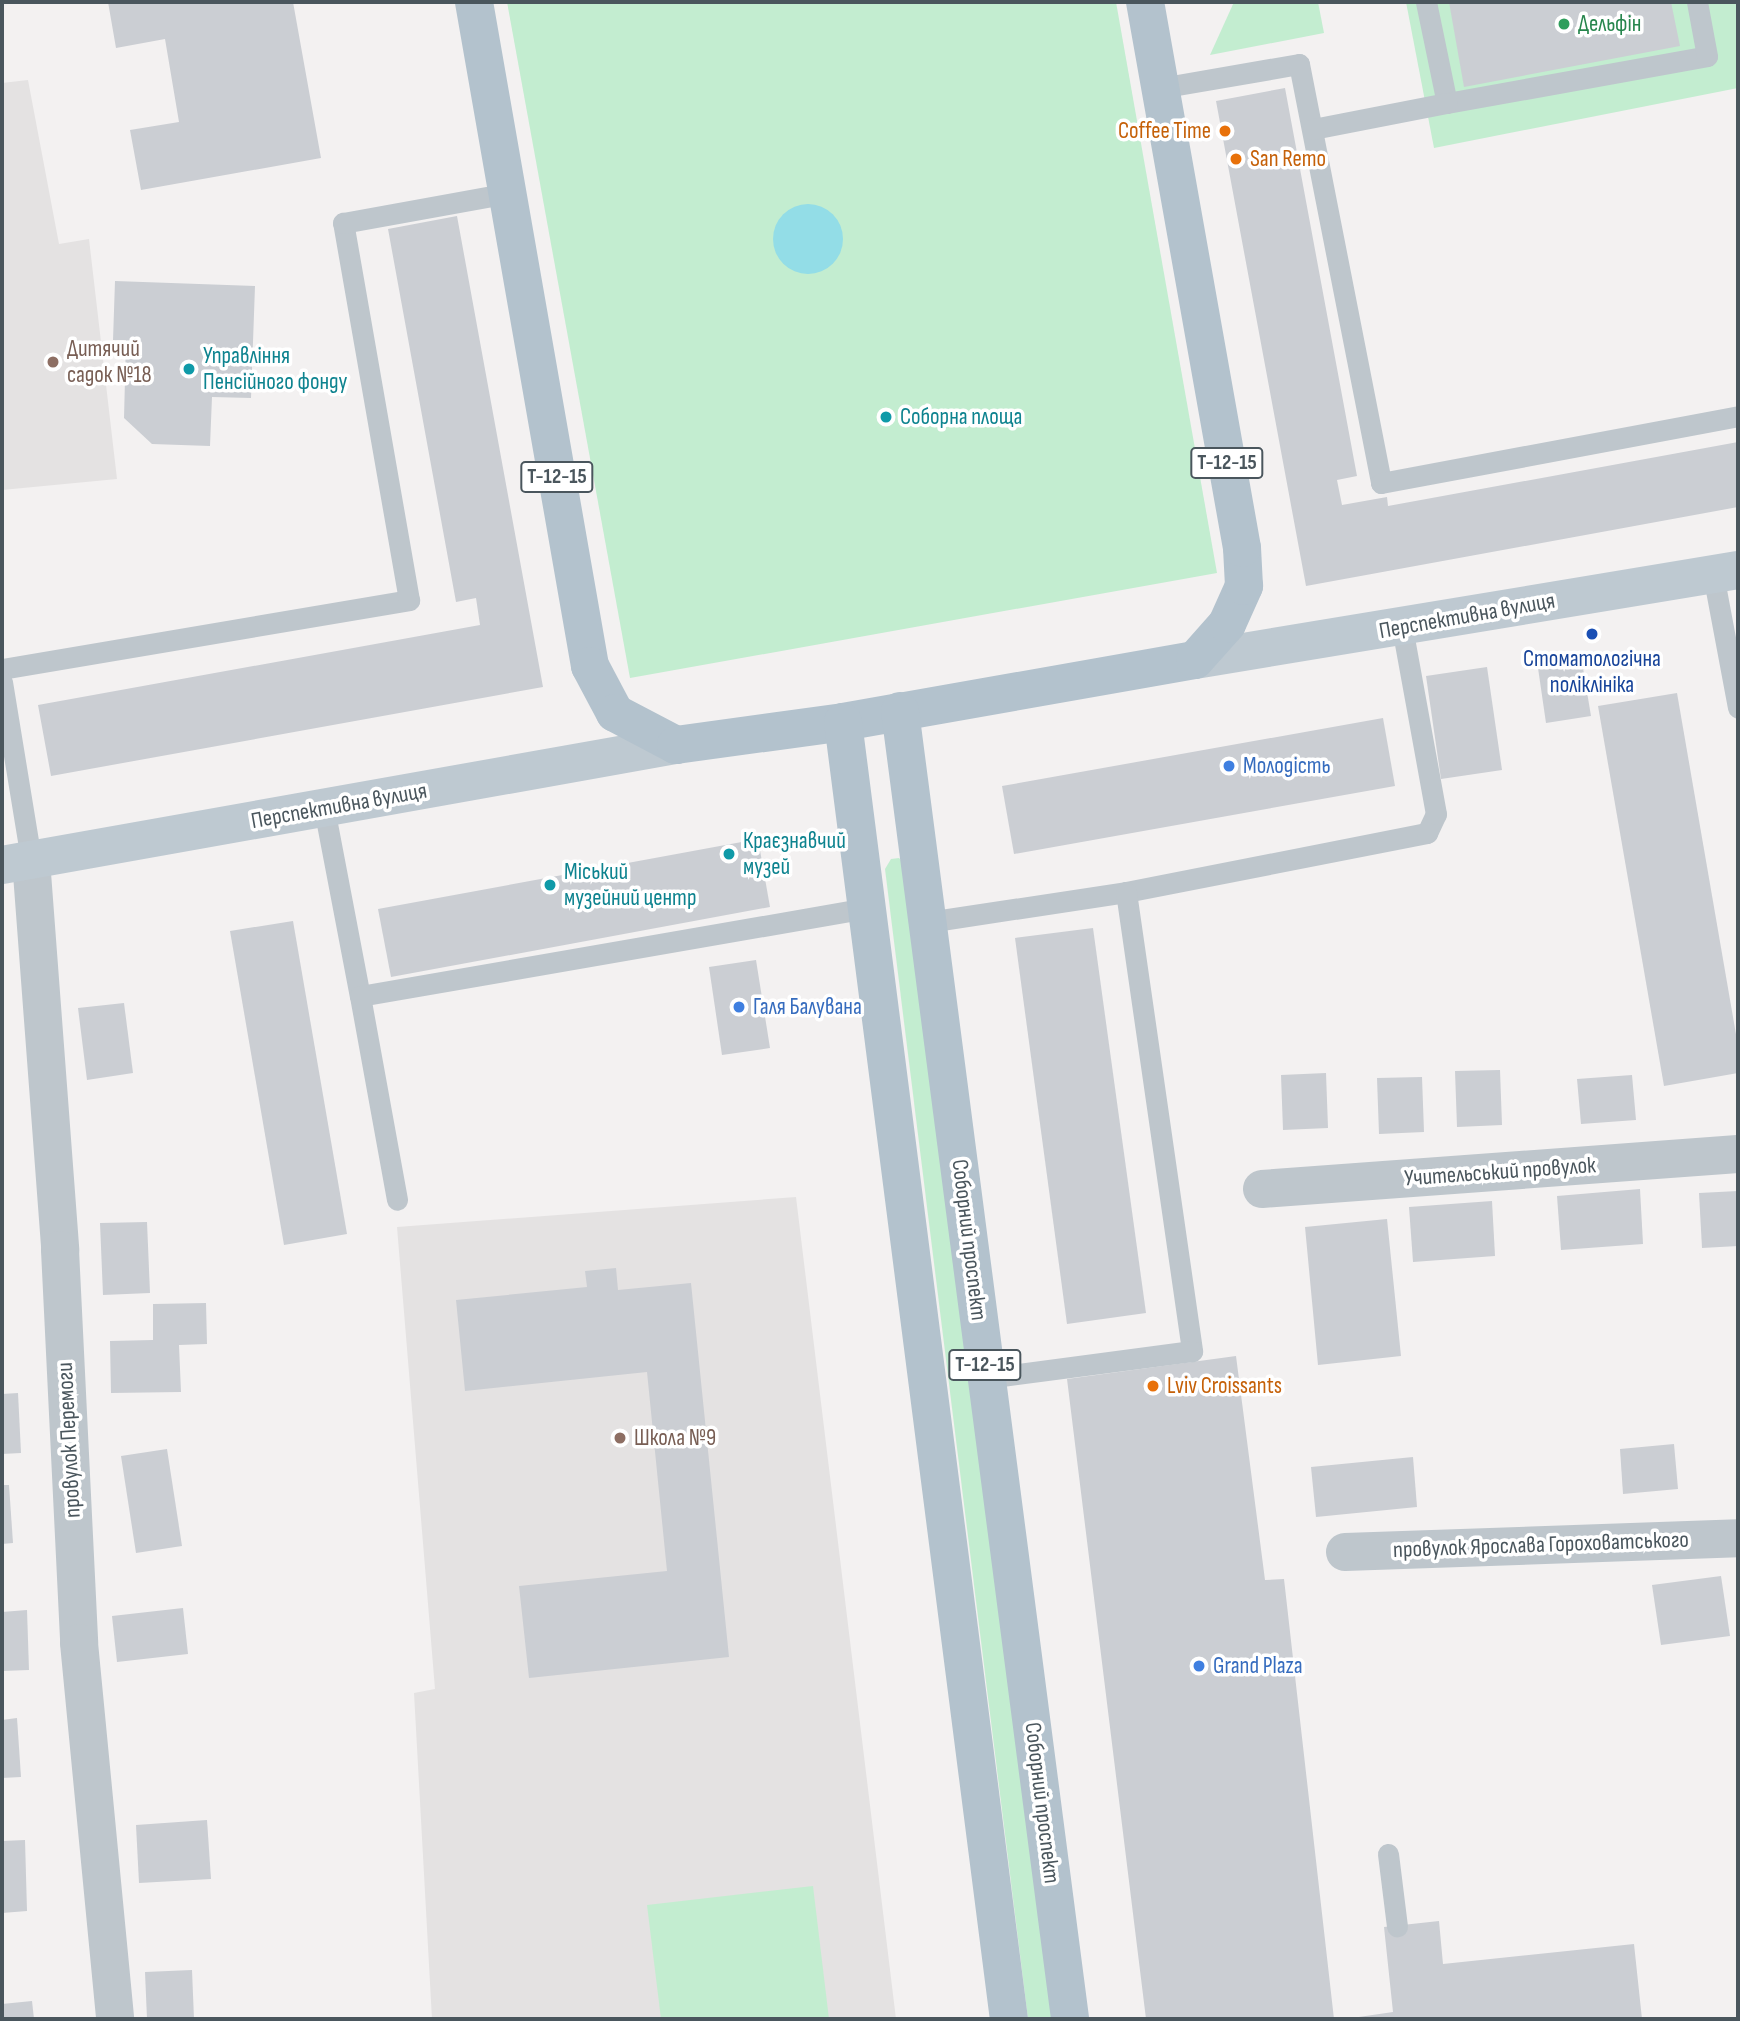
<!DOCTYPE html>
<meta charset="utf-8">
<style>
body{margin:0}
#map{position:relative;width:1740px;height:2021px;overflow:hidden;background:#f3f1f1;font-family:"Sofia Sans Condensed",sans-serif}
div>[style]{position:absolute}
.education>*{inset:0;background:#e4e2e2}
.green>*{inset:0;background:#c3edd0}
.water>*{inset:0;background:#93dde7}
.round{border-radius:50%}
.building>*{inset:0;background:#cbced3}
.lane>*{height:21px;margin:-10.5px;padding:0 10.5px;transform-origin:10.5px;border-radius:10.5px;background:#bec6cc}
.street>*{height:38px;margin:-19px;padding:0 19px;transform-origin:19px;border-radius:19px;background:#bec6cc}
.secondary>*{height:38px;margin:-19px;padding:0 19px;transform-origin:19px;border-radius:19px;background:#bec9d1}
.primary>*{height:38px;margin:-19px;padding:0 19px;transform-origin:19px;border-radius:19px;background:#b3c2cd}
.dots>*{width:19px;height:19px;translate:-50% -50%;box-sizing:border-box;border:4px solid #fff;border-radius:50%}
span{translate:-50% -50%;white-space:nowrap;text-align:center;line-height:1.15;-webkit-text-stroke:7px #fff;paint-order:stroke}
.shield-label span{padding:2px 5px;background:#fff;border:2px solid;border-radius:5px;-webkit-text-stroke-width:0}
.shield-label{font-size:21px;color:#4a565d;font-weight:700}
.leisure-label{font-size:23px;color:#27864d}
.left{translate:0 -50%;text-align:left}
.food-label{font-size:23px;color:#c56008}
.right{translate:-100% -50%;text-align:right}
.education-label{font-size:23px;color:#785e54}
.culture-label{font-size:23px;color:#0d838f}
.street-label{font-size:23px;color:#4a565d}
.transit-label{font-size:23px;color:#164399}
.shop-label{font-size:23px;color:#366cbe}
.frame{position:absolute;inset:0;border:4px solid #4a565d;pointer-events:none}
</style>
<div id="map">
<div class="education">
<div style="clip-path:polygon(28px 80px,59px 244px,89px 239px,117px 479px,2px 490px,2px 83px)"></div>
<div style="clip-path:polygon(796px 1197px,896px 2019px,432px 2019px,414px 1693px,435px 1689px,397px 1227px)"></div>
</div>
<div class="green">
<div style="clip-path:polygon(507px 2px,1116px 2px,1217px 573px,630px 678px)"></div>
<div style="clip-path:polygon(1234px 2px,1318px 2px,1324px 33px,1210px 55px)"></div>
<div style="clip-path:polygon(1406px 2px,1738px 2px,1738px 88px,1434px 148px)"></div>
<div style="clip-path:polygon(899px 858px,905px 864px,1058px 2019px,1028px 2019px,885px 869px,891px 859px)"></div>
<div style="clip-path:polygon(813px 1886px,829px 2019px,661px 2019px,647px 1905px)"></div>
</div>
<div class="water">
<div class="round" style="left:773px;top:204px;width:70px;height:70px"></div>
</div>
<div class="building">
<div style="clip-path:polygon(108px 2px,293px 2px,321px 158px,141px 190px,130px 130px,179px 122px,165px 39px,116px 48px)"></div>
<div style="clip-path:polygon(1449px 2px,1671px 2px,1680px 46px,1464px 87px)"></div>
<div style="clip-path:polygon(1285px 88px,1357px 476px,1337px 480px,1342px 505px,1387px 497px,1388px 506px,1738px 442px,1738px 507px,1306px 586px,1216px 101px)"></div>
<div style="clip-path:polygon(457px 216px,543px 687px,51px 776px,38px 705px,480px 625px,476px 598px,456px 602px,388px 229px)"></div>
<div style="clip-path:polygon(115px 281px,255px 286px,251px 398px,212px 397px,210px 446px,152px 444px,124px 418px,126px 340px,113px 340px)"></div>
<div style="clip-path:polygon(1582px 662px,1591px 716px,1546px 723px,1538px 668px)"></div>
<div style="clip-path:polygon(1487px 667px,1502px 770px,1441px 779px,1426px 676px)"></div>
<div style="clip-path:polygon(1677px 693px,1738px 1046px,1738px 1073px,1664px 1086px,1598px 706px)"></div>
<div style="clip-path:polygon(1383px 718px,1395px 786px,1014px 854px,1002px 786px)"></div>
<div style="clip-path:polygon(758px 839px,770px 907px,391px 977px,378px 909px)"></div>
<div style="clip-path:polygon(293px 921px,347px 1234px,284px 1245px,230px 931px)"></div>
<div style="clip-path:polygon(1093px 928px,1146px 1313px,1067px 1324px,1015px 938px)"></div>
<div style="clip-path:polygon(756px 960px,770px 1048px,722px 1055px,709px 967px)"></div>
<div style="clip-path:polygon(124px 1003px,133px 1073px,87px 1080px,78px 1008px)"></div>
<div style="clip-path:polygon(1500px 1070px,1502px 1125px,1457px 1127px,1455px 1071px)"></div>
<div style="clip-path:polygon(1326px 1073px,1328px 1128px,1283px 1130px,1281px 1075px)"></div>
<div style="clip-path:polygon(1632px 1075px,1636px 1120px,1581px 1124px,1577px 1079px)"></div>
<div style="clip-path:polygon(1422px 1077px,1424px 1132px,1379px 1134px,1377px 1078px)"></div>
<div style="clip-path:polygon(1640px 1189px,1643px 1244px,1561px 1250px,1557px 1196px)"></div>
<div style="clip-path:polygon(1738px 1191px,1738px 1246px,1702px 1248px,1699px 1193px)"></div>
<div style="clip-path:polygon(1492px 1201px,1495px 1256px,1413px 1262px,1409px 1207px)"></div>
<div style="clip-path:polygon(1387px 1219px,1401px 1356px,1318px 1365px,1305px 1227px)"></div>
<div style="clip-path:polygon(147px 1222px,150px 1293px,103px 1295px,100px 1223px)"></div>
<div style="clip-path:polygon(616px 1268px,618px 1290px,691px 1283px,729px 1657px,529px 1678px,519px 1586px,667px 1571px,647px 1372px,465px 1391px,456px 1300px,587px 1287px,585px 1271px)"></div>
<div style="clip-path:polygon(206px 1303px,207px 1344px,179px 1345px,181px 1392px,111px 1393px,110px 1341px,153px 1340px,153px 1304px)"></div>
<div style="clip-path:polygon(1236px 1356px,1265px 1580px,1284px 1579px,1334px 2019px,1146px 2019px,1067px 1379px)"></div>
<div style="clip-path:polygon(18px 1393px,21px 1453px,2px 1454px,2px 1394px)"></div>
<div style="clip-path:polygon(1674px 1444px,1678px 1489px,1623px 1494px,1620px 1449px)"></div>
<div style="clip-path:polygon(167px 1449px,182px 1546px,136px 1553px,121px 1456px)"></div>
<div style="clip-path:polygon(1413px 1457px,1417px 1507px,1316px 1517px,1311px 1467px)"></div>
<div style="clip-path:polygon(2px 1485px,9px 1485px,13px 1543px,2px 1544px)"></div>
<div style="clip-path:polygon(1721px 1576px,1730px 1636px,1661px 1645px,1652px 1585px)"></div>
<div style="clip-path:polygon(183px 1608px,188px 1654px,117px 1662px,112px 1616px)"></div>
<div style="clip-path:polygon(27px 1610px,29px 1670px,2px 1671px,2px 1612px)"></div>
<div style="clip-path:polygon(17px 1718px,21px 1777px,2px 1778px,2px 1720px)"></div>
<div style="clip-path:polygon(207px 1820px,211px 1879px,139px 1883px,136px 1825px)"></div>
<div style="clip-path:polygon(25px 1840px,27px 1911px,2px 1913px,2px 1841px)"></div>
<div style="clip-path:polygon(1439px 1921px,1443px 1964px,1634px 1944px,1642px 2019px,1345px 2019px,1393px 2012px,1384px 1927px)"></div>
<div style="clip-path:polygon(192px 1970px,194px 2019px,147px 2019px,145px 1972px)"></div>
<div style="clip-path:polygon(32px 2001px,34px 2019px,2px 2019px,2px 2004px)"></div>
</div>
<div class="lane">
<div style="left:1426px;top:2px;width:103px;rotate:78.3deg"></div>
<div style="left:1447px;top:103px;width:264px;rotate:-10.2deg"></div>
<div style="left:1707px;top:56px;width:55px;rotate:-100.5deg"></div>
<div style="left:1160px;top:88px;width:141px;rotate:-9.8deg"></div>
<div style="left:1299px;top:64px;width:427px;rotate:78.9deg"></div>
<div style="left:1381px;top:483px;width:363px;rotate:-10.6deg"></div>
<div style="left:1313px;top:129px;width:136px;rotate:-11deg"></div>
<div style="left:1713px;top:574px;width:136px;rotate:79.4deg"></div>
<div style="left:2px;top:669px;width:413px;rotate:-9.6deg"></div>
<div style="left:409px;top:600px;width:383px;rotate:-99.9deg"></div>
<div style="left:343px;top:223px;width:168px;rotate:-10.3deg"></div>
<div style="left:2px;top:682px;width:180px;rotate:80.7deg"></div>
<div style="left:324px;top:808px;width:191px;rotate:79.2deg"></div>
<div style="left:360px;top:996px;width:515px;rotate:-9.85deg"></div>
<div style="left:1126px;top:892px;width:307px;rotate:-11.1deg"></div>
<div style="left:1427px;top:833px;width:21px;rotate:-65deg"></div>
<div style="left:1436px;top:814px;width:190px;rotate:-100.3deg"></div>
<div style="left:928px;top:922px;width:200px;rotate:-8.6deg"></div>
<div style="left:1126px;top:892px;width:464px;rotate:81.8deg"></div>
<div style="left:1192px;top:1351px;width:207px;rotate:172.5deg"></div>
<div style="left:360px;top:996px;width:207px;rotate:79.7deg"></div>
<div style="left:1388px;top:1854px;width:73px;rotate:82.9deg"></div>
</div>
<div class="street">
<div style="left:31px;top:860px;width:391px;rotate:85.7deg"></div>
<div style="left:60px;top:1250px;width:393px;rotate:87.2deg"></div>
<div style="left:79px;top:1643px;width:378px;rotate:84.5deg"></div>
<div style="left:1262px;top:1189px;width:477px;rotate:-4.2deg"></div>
<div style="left:1345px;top:1552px;width:393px;rotate:-2deg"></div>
</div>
<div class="secondary">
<div style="left:1195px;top:660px;width:550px;rotate:-9.41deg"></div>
<div style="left:2px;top:865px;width:685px;rotate:-10.1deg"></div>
</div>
<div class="primary">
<div style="left:474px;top:2px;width:674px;rotate:80.09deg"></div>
<div style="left:590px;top:666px;width:53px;rotate:62deg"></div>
<div style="left:615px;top:713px;width:69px;rotate:27.7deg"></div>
<div style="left:676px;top:745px;width:169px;rotate:-7.8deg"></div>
<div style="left:843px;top:722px;width:357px;rotate:-10deg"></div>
<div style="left:1195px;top:660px;width:48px;rotate:-48.4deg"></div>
<div style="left:1227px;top:624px;width:42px;rotate:-65.9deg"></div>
<div style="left:1244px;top:586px;width:38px;rotate:-93deg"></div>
<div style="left:1242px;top:548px;width:555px;rotate:-100.07deg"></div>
<div style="left:900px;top:711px;width:1319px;rotate:82.59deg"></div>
<div style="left:843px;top:722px;width:1308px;rotate:82.71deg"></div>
</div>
<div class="dots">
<div style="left:1564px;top:24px;background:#2e9e5b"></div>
<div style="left:1225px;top:131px;background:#e8710a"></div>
<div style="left:1236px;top:159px;background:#e8710a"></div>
<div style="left:53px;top:362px;background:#8d6e63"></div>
<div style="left:189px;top:369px;background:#0f9aa8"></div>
<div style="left:886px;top:417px;background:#0f9aa8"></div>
<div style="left:1592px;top:634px;background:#1a4fb4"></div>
<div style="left:1229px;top:766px;background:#3f7fe0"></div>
<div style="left:729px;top:854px;background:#0f9aa8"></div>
<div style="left:550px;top:885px;background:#0f9aa8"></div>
<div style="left:739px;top:1007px;background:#3f7fe0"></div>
<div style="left:1153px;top:1386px;background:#e8710a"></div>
<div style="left:620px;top:1438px;background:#8d6e63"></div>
<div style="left:1199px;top:1666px;background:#3f7fe0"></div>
</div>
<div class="shield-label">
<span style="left:1227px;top:463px">Т-12-15</span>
<span style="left:557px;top:477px">Т-12-15</span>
<span style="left:985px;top:1365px">Т-12-15</span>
</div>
<div class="leisure-label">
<span class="left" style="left:1578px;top:24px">Дельфін</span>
</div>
<div class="food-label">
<span class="right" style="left:1211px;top:131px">Coffee Time</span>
<span class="left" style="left:1250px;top:159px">San Remo</span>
<span class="left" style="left:1167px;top:1386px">Lviv Croissants</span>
</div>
<div class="education-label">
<span class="left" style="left:67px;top:362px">Дитячий<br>садок №18</span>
<span class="left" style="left:634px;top:1438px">Школа №9</span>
</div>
<div class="culture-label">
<span class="left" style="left:203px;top:369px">Управління<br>Пенсійного фонду</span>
<span class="left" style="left:900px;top:417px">Соборна площа</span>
<span class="left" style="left:743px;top:854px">Краєзнавчий<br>музей</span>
<span class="left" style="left:564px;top:885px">Міський<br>музейний центр</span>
</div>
<div class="street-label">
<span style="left:1467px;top:616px;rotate:-10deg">Перспективна вулиця</span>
<span style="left:339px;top:806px;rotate:-10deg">Перспективна вулиця</span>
<span style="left:1500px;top:1172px;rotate:-4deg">Учительський провулок</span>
<span style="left:969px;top:1240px;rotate:83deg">Соборний проспект</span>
<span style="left:69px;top:1440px;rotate:-93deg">провулок Перемоги</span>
<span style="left:1541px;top:1545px;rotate:-2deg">провулок Ярослава Гороховатського</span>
<span style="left:1042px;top:1803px;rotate:83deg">Соборний проспект</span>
</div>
<div class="transit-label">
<span style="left:1592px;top:672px">Стоматологічна<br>поліклініка</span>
</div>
<div class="shop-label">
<span class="left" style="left:1243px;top:766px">Молодість</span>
<span class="left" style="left:753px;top:1007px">Галя Балувана</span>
<span class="left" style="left:1213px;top:1666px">Grand Plaza</span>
</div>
<div class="frame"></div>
</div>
